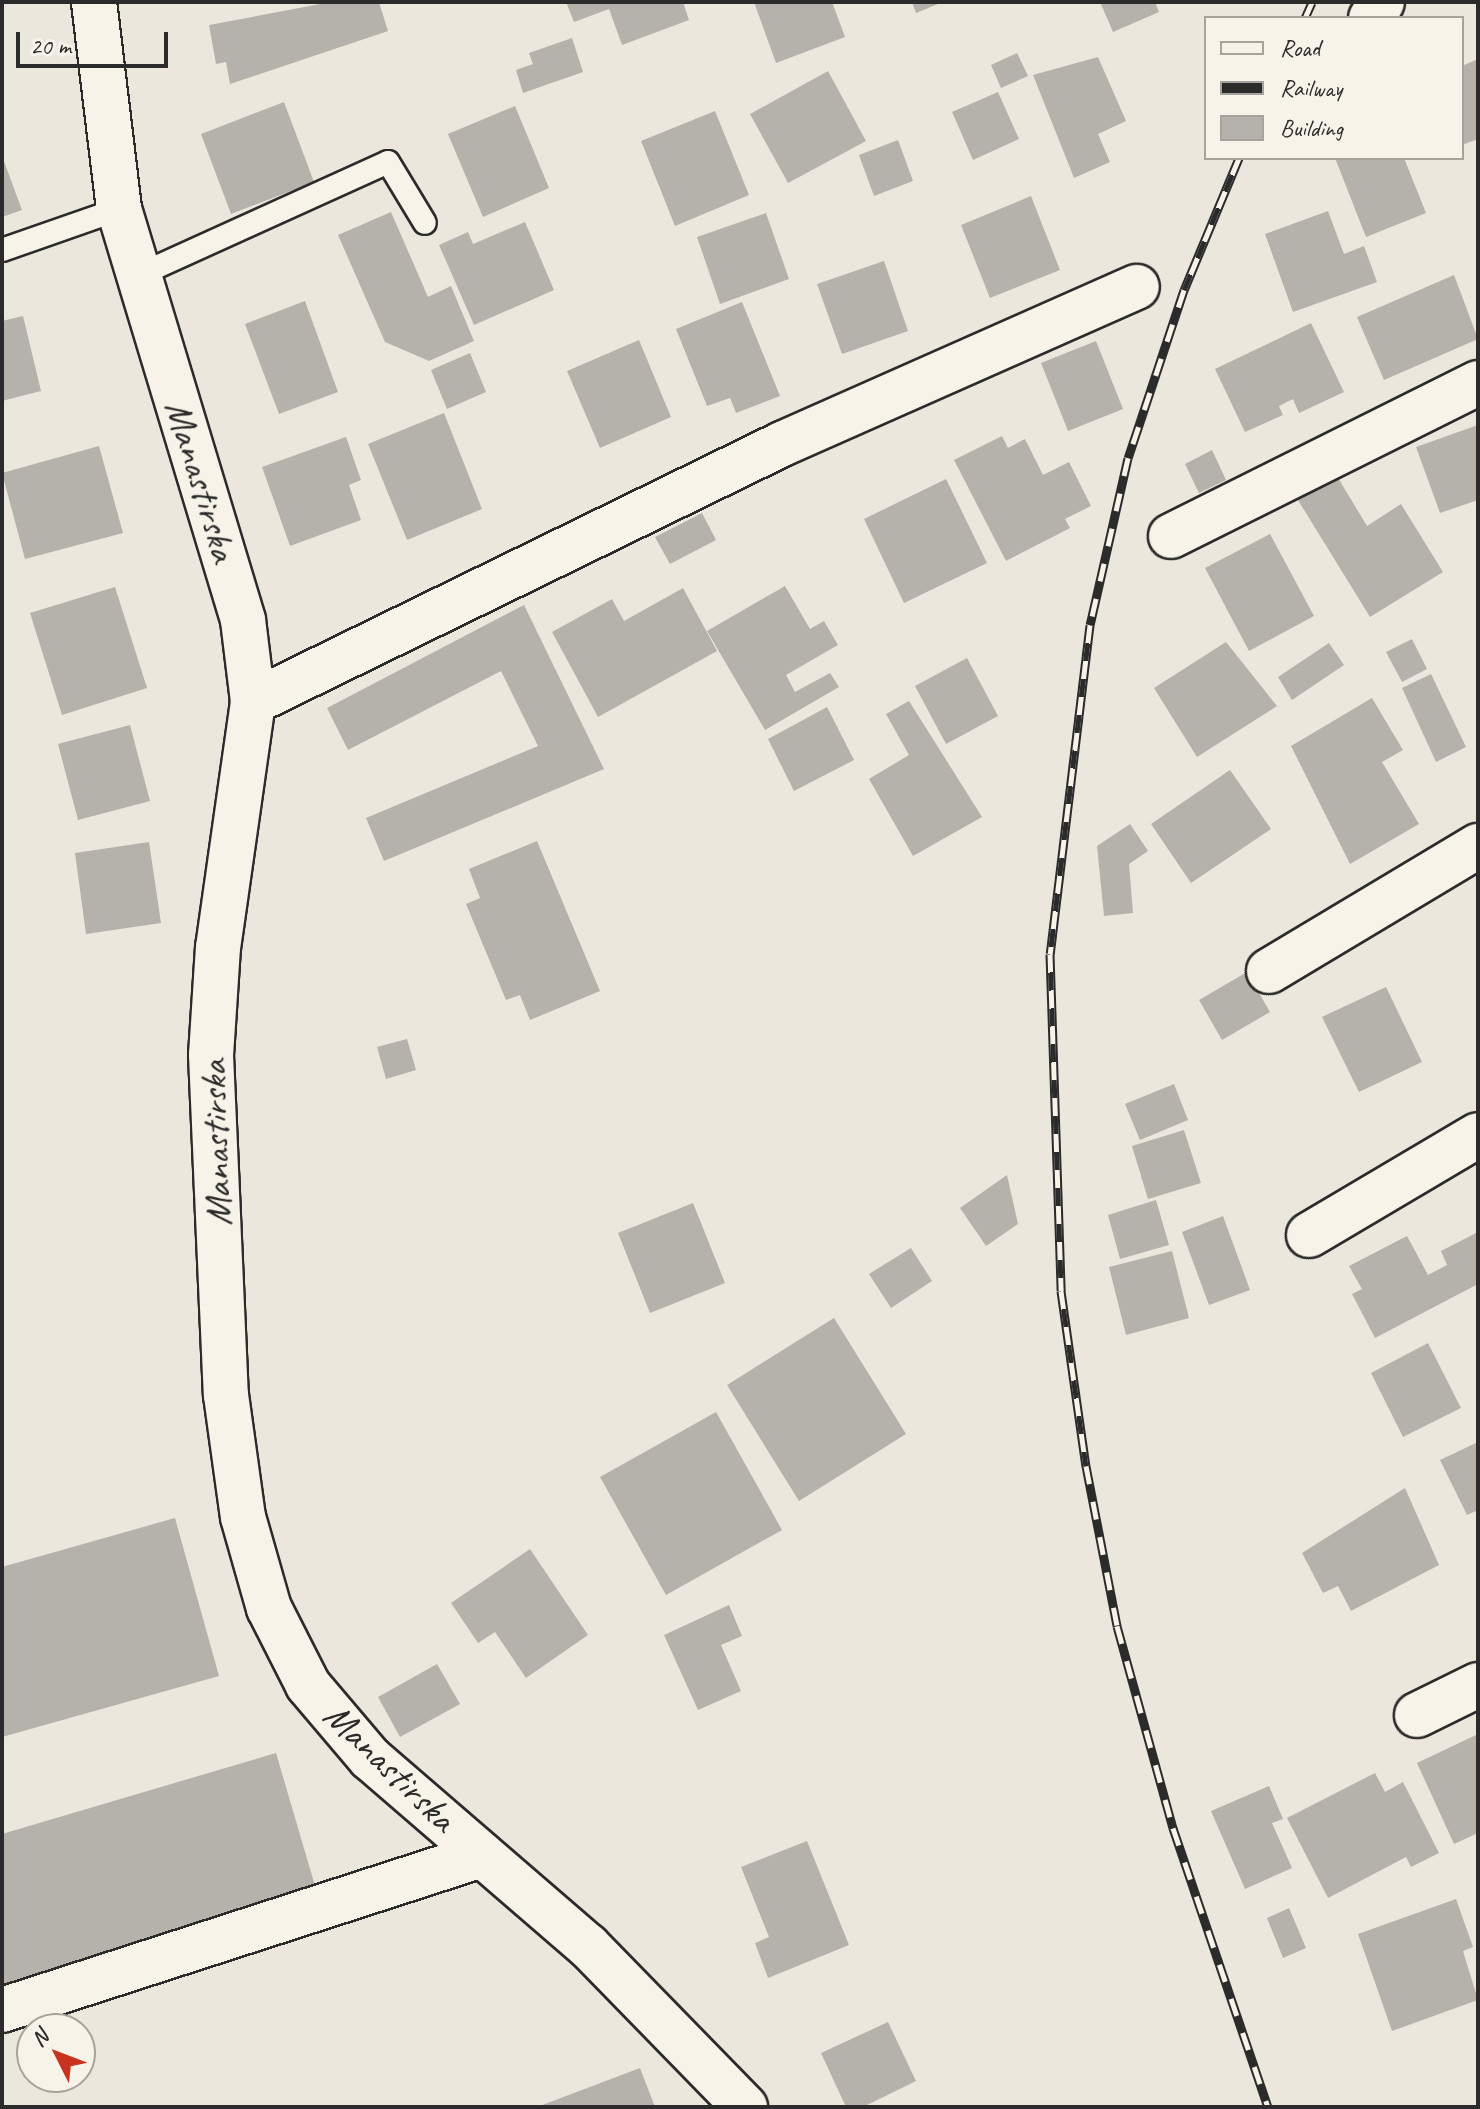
<!DOCTYPE html>
<style>
body{margin:0}
#map{position:relative;width:1480px;height:2109px;overflow:hidden;background:#ebe7dd;font-family:Caveat,sans-serif}
div>[style]{position:absolute}
.building>*{inset:0;background:#b5b2ab}
.roads{filter:drop-shadow(2px 0 #2b2b2b) drop-shadow(-2px 0 #2b2b2b) drop-shadow(0 2px #2b2b2b) drop-shadow(0 -2px #2b2b2b)}
.service>*{height:22px;margin:-11px;padding:0 11px;transform-origin:11px;border-radius:11px;background:#f7f3e8}
.minor>*{height:44px;margin:-22px;padding:0 22px;transform-origin:22px;border-radius:22px;background:#f7f3e8}
.rail>*{height:9px;margin-top:-4.5px;transform-origin:0;background:repeating-linear-gradient(90deg,#f7f3e8 0 18px,#2b2b2b 0 36px);box-sizing:border-box;border-block:2px solid #2b2b2b}
span{translate:-50% -50%;white-space:nowrap;text-align:center;line-height:1.15;-webkit-text-stroke:8px #f7f3e8;paint-order:stroke}
.street-label{font-size:38px;color:#2b2b2b}
.frame{position:absolute;inset:0;border:4px solid #2b2b2b;pointer-events:none}
.legend{position:absolute;left:1204px;top:16px;width:260px;height:144px;box-sizing:border-box;background:#f7f3e8;border:2px solid #a5a39c;margin:0;padding:10px 14px;list-style:none;font-size:24px;color:#2b2b2b}
.legend li{display:flex;align-items:center;gap:16px;height:40px}
.legend b{width:40px;border:2px solid #a5a39c}
.north{position:absolute;left:16px;top:2013px;width:80px;height:80px;box-sizing:border-box;background:#f7f3e8;border:2px solid #a5a39c;border-radius:50%;rotate:312deg;font-size:22px;font-weight:700;line-height:32px;text-align:center;color:#2b2b2b}
.north::after{content:'';display:block;margin:auto;width:28px;height:36px;background:#c8321e;clip-path:polygon(50% 0,100% 100%,50% 72%,0 100%)}
.scale{position:absolute;left:16px;top:32px;width:152px;height:36px;box-sizing:border-box;border:4px solid #2b2b2b;border-top:0;padding-left:10px;font-size:24px;line-height:28px;white-space:nowrap;color:#2b2b2b;-webkit-text-stroke:6px #f7f3e8;paint-order:stroke}
</style>
<div id="map">
<div class="building">
<div style="clip-path:polygon(331px 2px,379px 2px,388px 31px,230px 84px,226px 62px,216px 64px,209px 25px)"></div>
<div style="clip-path:polygon(566px 2px,683px 2px,689px 20px,622px 45px,609px 9px,574px 22px)"></div>
<div style="clip-path:polygon(754px 2px,832px 2px,845px 37px,776px 63px)"></div>
<div style="clip-path:polygon(912px 2px,943px 2px,916px 13px)"></div>
<div style="clip-path:polygon(1100px 2px,1155px 2px,1159px 12px,1113px 32px)"></div>
<div style="clip-path:polygon(572px 38px,583px 72px,523px 93px,516px 70px,533px 64px,529px 53px)"></div>
<div style="clip-path:polygon(1017px 53px,1028px 76px,1001px 88px,991px 65px)"></div>
<div style="clip-path:polygon(1098px 57px,1126px 121px,1098px 134px,1110px 162px,1074px 178px,1033px 75px)"></div>
<div style="clip-path:polygon(1478px 59px,1478px 139px,1462px 145px,1462px 66px)"></div>
<div style="clip-path:polygon(828px 71px,866px 141px,788px 183px,750px 114px)"></div>
<div style="clip-path:polygon(998px 92px,1019px 139px,973px 160px,952px 112px)"></div>
<div style="clip-path:polygon(284px 102px,314px 182px,231px 214px,201px 134px)"></div>
<div style="clip-path:polygon(515px 106px,549px 188px,483px 217px,448px 134px)"></div>
<div style="clip-path:polygon(715px 111px,749px 195px,675px 226px,641px 141px)"></div>
<div style="clip-path:polygon(898px 140px,913px 181px,874px 196px,859px 155px)"></div>
<div style="clip-path:polygon(2px 156px,22px 210px,2px 217px)"></div>
<div style="clip-path:polygon(1335px 158px,1404px 158px,1426px 213px,1366px 237px)"></div>
<div style="clip-path:polygon(1031px 196px,1060px 270px,990px 298px,961px 225px)"></div>
<div style="clip-path:polygon(1328px 211px,1344px 254px,1364px 246px,1377px 282px,1293px 312px,1265px 234px)"></div>
<div style="clip-path:polygon(391px 212px,428px 297px,451px 286px,474px 341px,429px 361px,385px 342px,338px 235px)"></div>
<div style="clip-path:polygon(766px 213px,789px 279px,720px 304px,697px 237px)"></div>
<div style="clip-path:polygon(525px 222px,554px 290px,474px 325px,439px 245px,468px 232px,473px 244px)"></div>
<div style="clip-path:polygon(884px 261px,908px 331px,842px 354px,817px 284px)"></div>
<div style="clip-path:polygon(1454px 275px,1478px 339px,1384px 380px,1357px 317px)"></div>
<div style="clip-path:polygon(305px 301px,338px 392px,279px 414px,245px 324px)"></div>
<div style="clip-path:polygon(742px 302px,780px 396px,736px 413px,730px 398px,707px 406px,676px 329px)"></div>
<div style="clip-path:polygon(23px 316px,41px 391px,2px 401px,2px 321px)"></div>
<div style="clip-path:polygon(1311px 323px,1344px 392px,1299px 413px,1293px 399px,1279px 406px,1283px 415px,1245px 432px,1215px 369px)"></div>
<div style="clip-path:polygon(639px 340px,671px 417px,600px 448px,567px 371px)"></div>
<div style="clip-path:polygon(1096px 341px,1123px 409px,1068px 431px,1041px 363px)"></div>
<div style="clip-path:polygon(470px 353px,486px 392px,447px 409px,431px 370px)"></div>
<div style="clip-path:polygon(444px 413px,482px 509px,407px 540px,368px 444px)"></div>
<div style="clip-path:polygon(1478px 425px,1478px 500px,1440px 513px,1416px 447px)"></div>
<div style="clip-path:polygon(1002px 436px,1008px 448px,1025px 439px,1043px 475px,1069px 462px,1091px 506px,1065px 519px,1070px 528px,1006px 561px,954px 460px)"></div>
<div style="clip-path:polygon(346px 437px,361px 480px,349px 485px,361px 520px,290px 546px,262px 467px)"></div>
<div style="clip-path:polygon(99px 446px,123px 533px,25px 559px,2px 473px)"></div>
<div style="clip-path:polygon(1212px 450px,1226px 480px,1199px 493px,1185px 464px)"></div>
<div style="clip-path:polygon(1332px 468px,1367px 526px,1401px 504px,1443px 572px,1370px 617px,1293px 492px)"></div>
<div style="clip-path:polygon(946px 479px,987px 563px,904px 603px,864px 519px)"></div>
<div style="clip-path:polygon(702px 513px,716px 540px,670px 564px,655px 537px)"></div>
<div style="clip-path:polygon(1270px 534px,1314px 616px,1249px 651px,1205px 568px)"></div>
<div style="clip-path:polygon(785px 586px,810px 629px,824px 621px,838px 645px,786px 675px,795px 692px,830px 673px,839px 687px,765px 730px,707px 631px)"></div>
<div style="clip-path:polygon(115px 587px,147px 688px,62px 715px,30px 613px)"></div>
<div style="clip-path:polygon(683px 588px,717px 651px,598px 717px,552px 632px,612px 599px,624px 621px)"></div>
<div style="clip-path:polygon(524px 605px,604px 769px,384px 861px,366px 818px,538px 746px,501px 671px,348px 750px,327px 708px)"></div>
<div style="clip-path:polygon(1412px 639px,1427px 669px,1402px 682px,1386px 652px)"></div>
<div style="clip-path:polygon(1226px 642px,1277px 706px,1197px 757px,1154px 688px)"></div>
<div style="clip-path:polygon(1329px 643px,1344px 665px,1292px 700px,1278px 677px)"></div>
<div style="clip-path:polygon(967px 658px,998px 716px,946px 744px,915px 686px)"></div>
<div style="clip-path:polygon(1431px 674px,1466px 747px,1436px 762px,1402px 688px)"></div>
<div style="clip-path:polygon(1372px 698px,1403px 750px,1382px 762px,1419px 824px,1350px 864px,1291px 746px)"></div>
<div style="clip-path:polygon(909px 701px,982px 817px,913px 856px,869px 779px,909px 755px,886px 714px)"></div>
<div style="clip-path:polygon(827px 707px,854px 760px,794px 791px,768px 739px)"></div>
<div style="clip-path:polygon(130px 725px,150px 801px,78px 820px,58px 744px)"></div>
<div style="clip-path:polygon(1230px 770px,1271px 829px,1191px 883px,1151px 824px)"></div>
<div style="clip-path:polygon(1130px 824px,1148px 851px,1129px 864px,1133px 913px,1104px 916px,1097px 846px)"></div>
<div style="clip-path:polygon(537px 841px,600px 991px,530px 1020px,520px 995px,506px 1000px,466px 904px,480px 898px,469px 869px)"></div>
<div style="clip-path:polygon(149px 842px,161px 923px,86px 934px,75px 853px)"></div>
<div style="clip-path:polygon(1247px 972px,1270px 1012px,1222px 1040px,1199px 1000px)"></div>
<div style="clip-path:polygon(1386px 987px,1422px 1062px,1359px 1092px,1322px 1017px)"></div>
<div style="clip-path:polygon(407px 1039px,416px 1070px,386px 1079px,377px 1047px)"></div>
<div style="clip-path:polygon(1174px 1084px,1188px 1120px,1140px 1140px,1125px 1104px)"></div>
<div style="clip-path:polygon(1184px 1130px,1201px 1183px,1148px 1199px,1132px 1146px)"></div>
<div style="clip-path:polygon(1007px 1175px,1018px 1224px,986px 1246px,960px 1208px)"></div>
<div style="clip-path:polygon(1156px 1200px,1169px 1245px,1120px 1259px,1108px 1215px)"></div>
<div style="clip-path:polygon(693px 1203px,725px 1283px,650px 1313px,618px 1233px)"></div>
<div style="clip-path:polygon(1223px 1216px,1250px 1290px,1209px 1305px,1182px 1232px)"></div>
<div style="clip-path:polygon(1478px 1232px,1478px 1284px,1375px 1338px,1352px 1294px,1362px 1289px,1349px 1266px,1407px 1236px,1428px 1275px,1447px 1265px,1441px 1251px)"></div>
<div style="clip-path:polygon(911px 1248px,932px 1281px,891px 1308px,869px 1274px)"></div>
<div style="clip-path:polygon(1172px 1251px,1189px 1318px,1126px 1335px,1109px 1267px)"></div>
<div style="clip-path:polygon(834px 1318px,906px 1434px,799px 1501px,727px 1385px)"></div>
<div style="clip-path:polygon(1428px 1343px,1461px 1408px,1403px 1437px,1371px 1373px)"></div>
<div style="clip-path:polygon(716px 1412px,782px 1530px,666px 1595px,600px 1477px)"></div>
<div style="clip-path:polygon(1478px 1442px,1478px 1510px,1467px 1515px,1440px 1460px)"></div>
<div style="clip-path:polygon(1405px 1488px,1439px 1565px,1351px 1611px,1338px 1586px,1323px 1593px,1302px 1553px)"></div>
<div style="clip-path:polygon(175px 1518px,219px 1676px,2px 1737px,2px 1567px)"></div>
<div style="clip-path:polygon(530px 1549px,588px 1635px,526px 1678px,495px 1632px,478px 1643px,451px 1603px)"></div>
<div style="clip-path:polygon(729px 1605px,742px 1636px,721px 1645px,741px 1691px,698px 1710px,664px 1635px)"></div>
<div style="clip-path:polygon(437px 1664px,460px 1704px,400px 1737px,378px 1697px)"></div>
<div style="clip-path:polygon(1478px 1734px,1478px 1833px,1454px 1844px,1417px 1763px)"></div>
<div style="clip-path:polygon(276px 1753px,318px 1896px,2px 1990px,2px 1834px)"></div>
<div style="clip-path:polygon(1375px 1773px,1385px 1792px,1403px 1782px,1439px 1853px,1411px 1867px,1406px 1857px,1328px 1898px,1287px 1818px)"></div>
<div style="clip-path:polygon(1269px 1786px,1283px 1819px,1272px 1823px,1292px 1868px,1245px 1889px,1211px 1811px)"></div>
<div style="clip-path:polygon(807px 1841px,849px 1945px,768px 1978px,755px 1943px,769px 1937px,741px 1867px)"></div>
<div style="clip-path:polygon(1456px 1899px,1473px 1947px,1463px 1951px,1478px 2000px,1392px 2031px,1358px 1934px)"></div>
<div style="clip-path:polygon(1289px 1908px,1306px 1948px,1283px 1958px,1267px 1918px)"></div>
<div style="clip-path:polygon(888px 2022px,916px 2081px,863px 2107px,846px 2107px,821px 2053px)"></div>
<div style="clip-path:polygon(640px 2068px,655px 2107px,537px 2107px)"></div>
</div>
<div class="roads">
<div class="service">
<div style="left:2px;top:250px;width:124px;rotate:-19.3deg"></div>
<div style="left:139px;top:275px;width:273px;rotate:-24.4deg"></div>
<div style="left:388px;top:162px;width:71px;rotate:58.8deg"></div>
</div>
<div class="minor">
<div style="left:94px;top:2px;width:209px;rotate:83.1deg"></div>
<div style="left:119px;top:209px;width:429px;rotate:73.2deg"></div>
<div style="left:243px;top:620px;width:83px;rotate:83deg"></div>
<div style="left:253px;top:702px;width:247px;rotate:98.1deg"></div>
<div style="left:218px;top:947px;width:108px;rotate:93.7deg"></div>
<div style="left:211px;top:1055px;width:340px;rotate:87.5deg"></div>
<div style="left:226px;top:1395px;width:123px;rotate:82.1deg"></div>
<div style="left:243px;top:1517px;width:95px;rotate:74.1deg"></div>
<div style="left:269px;top:1608px;width:86px;rotate:63.1deg"></div>
<div style="left:308px;top:1685px;width:96px;rotate:49.7deg"></div>
<div style="left:370px;top:1758px;width:288px;rotate:40.8deg"></div>
<div style="left:588px;top:1946px;width:225px;rotate:45.7deg"></div>
<div style="left:1371px;top:18px;width:19px;rotate:-55deg"></div>
<div style="left:1171px;top:536px;width:343px;rotate:-26.5deg"></div>
<div style="left:253px;top:702px;width:589px;rotate:-26deg"></div>
<div style="left:782px;top:444px;width:388px;rotate:-23.9deg"></div>
<div style="left:1269px;top:971px;width:244px;rotate:-30.9deg"></div>
<div style="left:1309px;top:1235px;width:196px;rotate:-30.6deg"></div>
<div style="left:1417px;top:1715px;width:68px;rotate:-26.2deg"></div>
<div style="left:2px;top:2010px;width:504px;rotate:-17.9deg"></div>
</div>
</div>
<div class="rail">
<div style="left:1305px;top:18px;width:17px;rotate:-66deg"></div>
<div style="left:1239px;top:158px;width:143px;rotate:112.6deg"></div>
<div style="left:1184px;top:290px;width:177px;rotate:108.4deg"></div>
<div style="left:1128px;top:458px;width:171px;rotate:102.8deg"></div>
<div style="left:1090px;top:625px;width:331px;rotate:96.9deg"></div>
<div style="left:1050px;top:954px;width:337px;rotate:88.1deg"></div>
<div style="left:1061px;top:1291px;width:177px;rotate:81.9deg"></div>
<div style="left:1086px;top:1466px;width:163px;rotate:79deg"></div>
<div style="left:1117px;top:1626px;width:210px;rotate:74.5deg"></div>
<div style="left:1173px;top:1828px;width:295px;rotate:71.2deg"></div>
</div>
<div class="street-label">
<span style="left:201px;top:481px;rotate:73deg">Manastirska</span>
<span style="left:216px;top:1143px;rotate:-92deg">Manastirska</span>
<span style="left:390px;top:1767px;rotate:44deg">Manastirska</span>
</div>
<div class="frame"></div>
<ul class="legend">
<li><b style="height:10px;background:#f7f3e8"></b>Road</li>
<li><b style="height:10px;background:#2b2b2b"></b>Railway</li>
<li><b style="height:22px;background:#b5b2ab"></b>Building</li>
</ul>
<div class="north">N</div>
<div class="scale">20 m</div>
</div>
